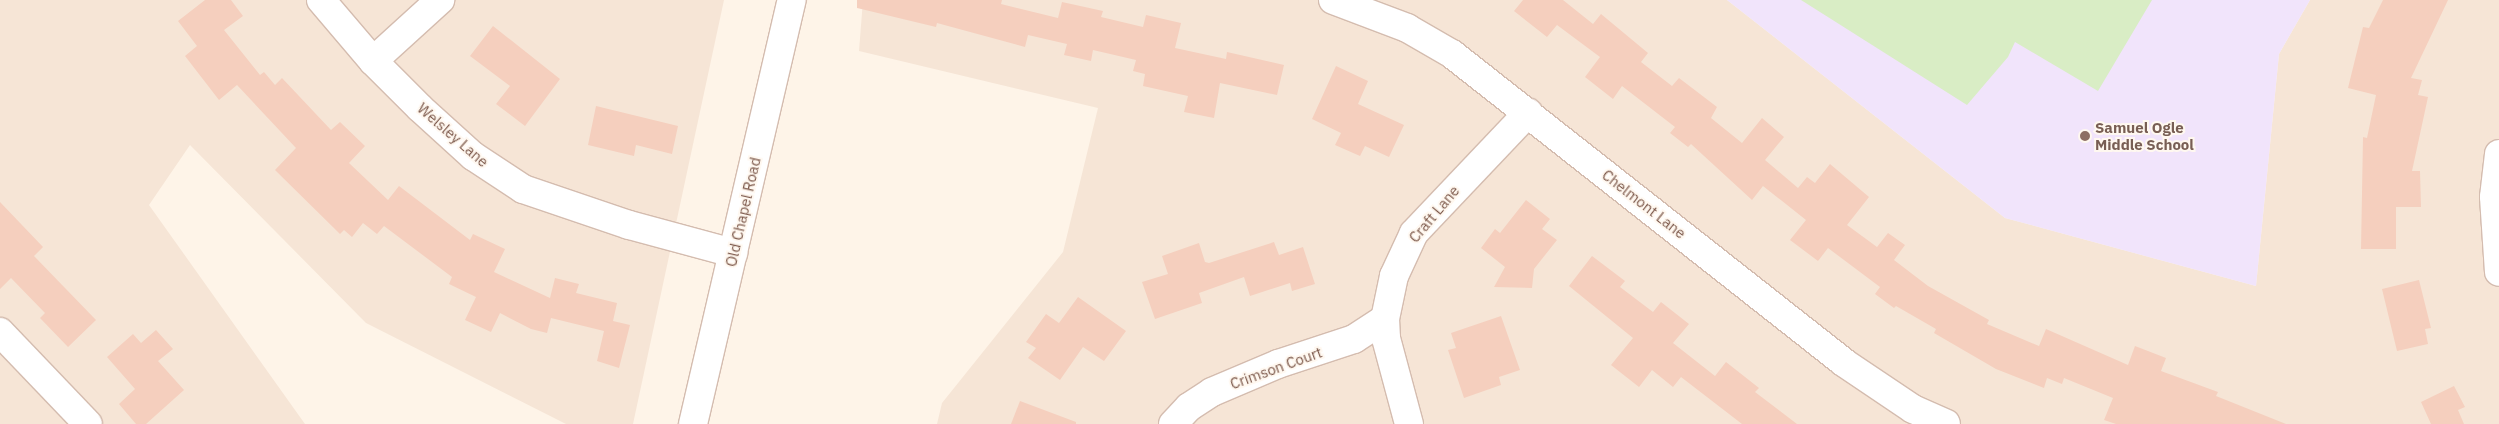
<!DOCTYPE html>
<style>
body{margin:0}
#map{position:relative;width:2499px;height:424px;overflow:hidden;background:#fef4e8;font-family:"IBM Plex Sans",sans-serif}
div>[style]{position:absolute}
.residential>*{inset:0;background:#f6e5d6}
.education>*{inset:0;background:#f1e4fb}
.green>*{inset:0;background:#d9edc5}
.building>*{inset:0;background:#f5cfbe}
.roads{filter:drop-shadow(1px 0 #d4bcaf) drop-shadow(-1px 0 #d4bcaf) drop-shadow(0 1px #d4bcaf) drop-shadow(0 -1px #d4bcaf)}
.minor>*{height:28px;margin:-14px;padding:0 14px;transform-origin:14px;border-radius:14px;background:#fff}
.dots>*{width:14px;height:14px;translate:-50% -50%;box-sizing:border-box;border:2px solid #fff8f0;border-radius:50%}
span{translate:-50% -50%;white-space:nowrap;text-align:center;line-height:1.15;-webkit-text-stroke:4px #fff8f0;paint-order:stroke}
.education-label{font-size:15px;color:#785e54;font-weight:700}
.left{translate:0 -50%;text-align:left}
.street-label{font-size:15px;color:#7b5749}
</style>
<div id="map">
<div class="residential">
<div style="clip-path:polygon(0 0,724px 0,633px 424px,566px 424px,366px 323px,190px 145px,149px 205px,305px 424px,0 424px)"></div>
<div style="clip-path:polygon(863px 0,1727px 0,2005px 218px,2256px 286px,2279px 54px,2310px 0,2499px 0,2499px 424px,937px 424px,942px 403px,1063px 252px,1098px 108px,859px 51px)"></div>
</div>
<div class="education">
<div style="clip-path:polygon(1727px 0,2310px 0,2279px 54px,2256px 286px,2005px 218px)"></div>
</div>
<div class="green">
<div style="clip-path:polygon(1801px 0,2152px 0,2098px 91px,2015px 42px,2008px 57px,1967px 105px)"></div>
</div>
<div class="building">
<div style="clip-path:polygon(205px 0,231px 0,243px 16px,224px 30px,260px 75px,264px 72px,275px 85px,282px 78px,331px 130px,340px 122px,365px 146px,349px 163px,388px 200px,399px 186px,470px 240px,473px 234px,505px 249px,494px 272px,550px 298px,555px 278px,579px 284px,576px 293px,617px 303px,613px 321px,630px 325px,619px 368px,597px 361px,604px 331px,551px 318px,547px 333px,531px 329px,500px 313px,491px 332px,465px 320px,476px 297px,449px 284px,452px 277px,384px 226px,377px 234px,363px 223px,352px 237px,344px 230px,340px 234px,275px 170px,296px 148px,237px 85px,219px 100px,185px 56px,197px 46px,178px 21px)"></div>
<div style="clip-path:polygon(857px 0,1002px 0,1001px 4px,1058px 18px,1062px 2px,1103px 11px,1101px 17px,1143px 27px,1146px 15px,1181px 23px,1175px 48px,1226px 59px,1227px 52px,1284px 65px,1277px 95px,1220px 83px,1214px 118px,1184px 112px,1188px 96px,1143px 86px,1145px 74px,1133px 71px,1136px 60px,1093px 50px,1091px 61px,1064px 55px,1067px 44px,1028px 35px,1025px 47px,937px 23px,936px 27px,857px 8px)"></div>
<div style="clip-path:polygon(1523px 0,1563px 0,1593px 24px,1601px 14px,1648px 53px,1641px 62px,1672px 86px,1679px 78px,1717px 107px,1711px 118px,1742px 143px,1762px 118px,1784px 137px,1765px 160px,1798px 188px,1807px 177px,1815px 183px,1830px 164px,1869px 197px,1847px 225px,1877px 247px,1888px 233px,1905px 245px,1894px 260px,1928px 286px,1989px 320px,1987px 324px,2039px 346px,2046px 329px,2128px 365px,2135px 346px,2166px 358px,2161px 371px,2218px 392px,2216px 396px,2286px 424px,2116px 424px,2104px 420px,2113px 398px,2064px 378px,2062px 384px,2047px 378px,2044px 388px,1996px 369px,1934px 333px,1936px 329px,1896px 306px,1894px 308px,1875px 294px,1880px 287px,1828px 248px,1818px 261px,1790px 240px,1806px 220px,1763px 186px,1752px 200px,1691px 144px,1688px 147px,1670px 133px,1675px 127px,1622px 86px,1613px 99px,1585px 77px,1600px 57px,1557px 25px,1547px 37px,1514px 11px)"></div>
<div style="clip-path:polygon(2383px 0,2448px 0,2411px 78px,2422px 80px,2418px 95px,2428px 97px,2412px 171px,2420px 171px,2421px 207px,2396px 207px,2396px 249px,2361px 249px,2363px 137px,2367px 138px,2376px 95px,2348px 88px,2363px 27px,2369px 28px)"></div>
<div style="clip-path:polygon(493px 26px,560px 79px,525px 126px,496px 104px,510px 86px,470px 56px)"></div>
<div style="clip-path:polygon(1336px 66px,1368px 81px,1358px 104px,1404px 125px,1389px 157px,1365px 146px,1360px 156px,1335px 145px,1341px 133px,1312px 119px)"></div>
<div style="clip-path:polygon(596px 106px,678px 126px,672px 154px,636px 145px,634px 156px,588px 145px)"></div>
<div style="clip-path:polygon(1526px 200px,1550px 219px,1542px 229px,1557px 240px,1534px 269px,1532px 288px,1494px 287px,1505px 267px,1481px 248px,1495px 229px,1500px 233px)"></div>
<div style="clip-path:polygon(0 202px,43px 247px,34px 256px,96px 320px,68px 347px,40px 318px,45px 313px,11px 278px,0 289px)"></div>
<div style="clip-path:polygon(1274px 242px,1279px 255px,1303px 247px,1315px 284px,1292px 291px,1290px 283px,1250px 296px,1244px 277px,1199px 293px,1202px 303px,1155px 319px,1142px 282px,1168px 274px,1162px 256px,1199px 243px,1205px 262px,1209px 263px)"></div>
<div style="clip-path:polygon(1592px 256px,1625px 281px,1620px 287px,1653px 312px,1661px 302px,1689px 324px,1673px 343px,1715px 376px,1726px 362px,1759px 388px,1755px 392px,1797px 424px,1742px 424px,1681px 377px,1673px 387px,1652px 370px,1639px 387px,1611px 365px,1633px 338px,1569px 286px)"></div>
<div style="clip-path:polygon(2419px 280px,2431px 328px,2425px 329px,2428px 344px,2397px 351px,2382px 289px)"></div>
<div style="clip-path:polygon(1078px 297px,1126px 331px,1104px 361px,1083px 347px,1060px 380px,1028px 358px,1036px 348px,1026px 342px,1046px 314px,1059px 323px)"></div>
<div style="clip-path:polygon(1501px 316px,1520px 370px,1499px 377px,1501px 385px,1464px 398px,1448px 350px,1456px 348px,1451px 333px)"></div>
<div style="clip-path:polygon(156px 330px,173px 349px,158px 361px,184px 390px,146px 424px,136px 424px,119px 404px,135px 389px,107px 357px,133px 334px,141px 343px)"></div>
<div style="clip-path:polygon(2454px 386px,2465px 407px,2458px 410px,2464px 424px,2431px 424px,2421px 402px)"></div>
<div style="clip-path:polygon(1020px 401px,1076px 422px,1076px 424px,1011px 424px)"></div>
</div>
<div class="roads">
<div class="minor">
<div style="left:321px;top:0;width:80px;rotate:49.6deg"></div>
<div style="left:373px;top:61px;width:66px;rotate:45deg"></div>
<div style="left:420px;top:108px;width:72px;rotate:42.2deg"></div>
<div style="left:473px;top:156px;width:60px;rotate:33.4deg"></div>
<div style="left:523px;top:189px;width:112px;rotate:18.8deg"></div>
<div style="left:629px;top:225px;width:108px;rotate:15.1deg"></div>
<div style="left:1333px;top:0;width:79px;rotate:20.7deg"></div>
<div style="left:1407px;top:28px;width:52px;rotate:30deg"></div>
<div style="left:1452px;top:54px;width:498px;rotate:38.2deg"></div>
<div style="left:1843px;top:362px;width:84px;rotate:33.9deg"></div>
<div style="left:1913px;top:409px;width:36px;rotate:24deg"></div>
<div style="left:373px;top:61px;width:91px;rotate:-42.3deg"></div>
<div style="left:2499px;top:154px;width:43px;rotate:96.6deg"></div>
<div style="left:2494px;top:197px;width:75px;rotate:86.2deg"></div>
<div style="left:0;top:332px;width:127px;rotate:46.3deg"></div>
<div style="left:693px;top:424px;width:435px;rotate:-76.9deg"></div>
<div style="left:1173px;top:424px;width:23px;rotate:-47deg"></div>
<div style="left:1189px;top:407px;width:27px;rotate:-33deg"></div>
<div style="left:1212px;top:392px;width:72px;rotate:-23deg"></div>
<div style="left:1278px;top:364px;width:80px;rotate:-18.2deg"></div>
<div style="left:1354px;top:339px;width:37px;rotate:-33deg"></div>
<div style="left:1409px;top:424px;width:89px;rotate:-105deg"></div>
<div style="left:1386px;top:338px;width:19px;rotate:-93deg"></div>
<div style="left:1385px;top:319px;width:44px;rotate:-78.2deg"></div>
<div style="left:1394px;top:276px;width:47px;rotate:-65.1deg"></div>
<div style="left:1414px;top:233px;width:166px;rotate:-46.5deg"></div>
</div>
</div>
<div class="dots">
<div style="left:2085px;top:136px;background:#8d6e63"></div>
</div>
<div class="education-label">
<span class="left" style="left:2095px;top:136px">Samuel Ogle<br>Middle School</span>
</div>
<div class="street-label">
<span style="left:453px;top:135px;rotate:41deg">Welsley Lane</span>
<span style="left:1644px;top:204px;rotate:38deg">Chelmont Lane</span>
<span style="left:743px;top:212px;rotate:-77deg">Old Chapel Road</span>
<span style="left:1434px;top:214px;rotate:-50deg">Craft Lane</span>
<span style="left:1276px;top:368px;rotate:-20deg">Crimson Court</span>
</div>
</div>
